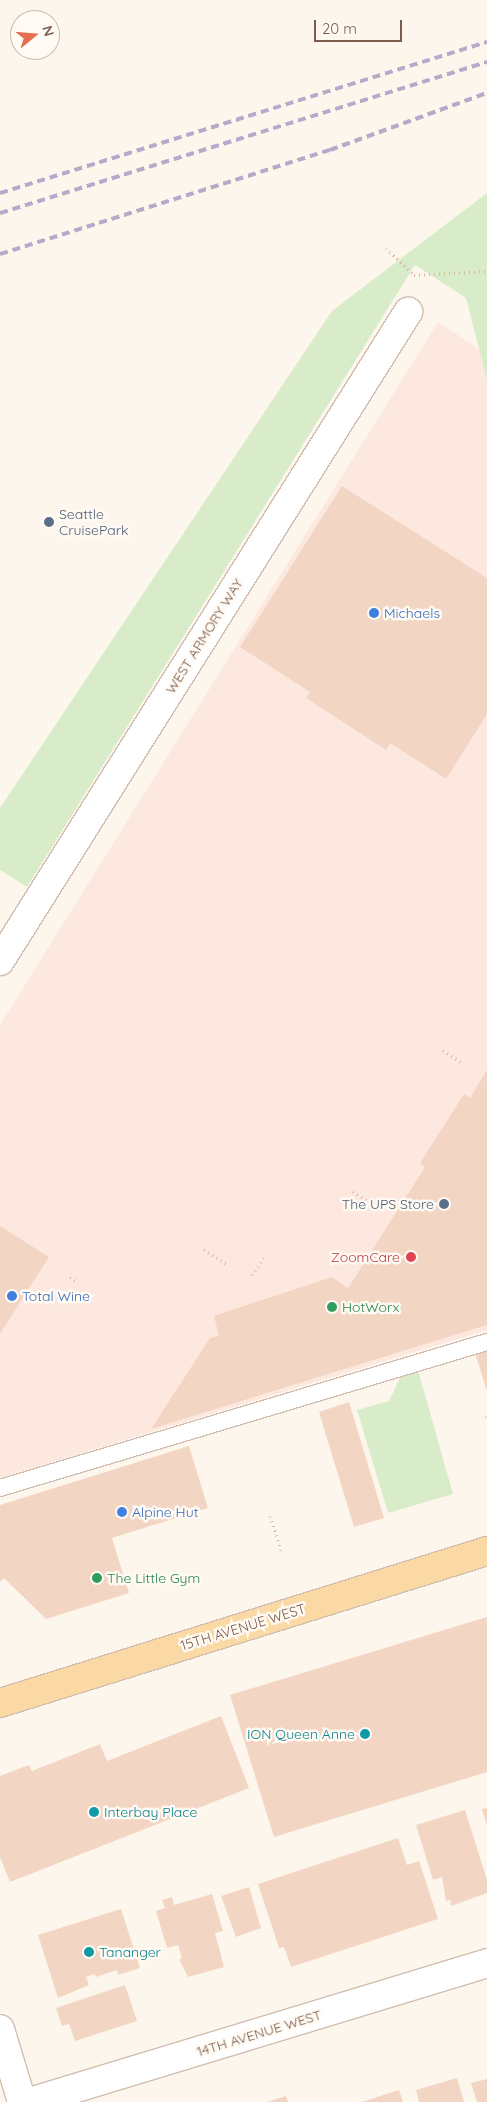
<!DOCTYPE html>
<style>
body{margin:0}
#map{position:relative;width:487px;height:2102px;overflow:hidden;background:#fdf6ec;font-family:Quicksand,sans-serif}
div>[style]{position:absolute}
.commercial>*{inset:0;background:#fde8e0}
.green>*{inset:0;background:#d8ecc9}
.building>*{inset:0;background:#f3d5c3}
.path>*{height:3px;margin-top:-1.5px;transform-origin:0;background:repeating-linear-gradient(90deg,#d9b8a5 0 1px,transparent 0 5px)}
.roads{filter:drop-shadow(1px 0 #d1beb0) drop-shadow(-1px 0 #d1beb0) drop-shadow(0 1px #d1beb0) drop-shadow(0 -1px #d1beb0)}
.lane>*{height:16px;margin:-8px;padding:0 8px;transform-origin:8px;border-radius:8px;background:#fff}
.street>*{height:28px;margin:-14px;padding:0 14px;transform-origin:14px;border-radius:14px;background:#fff}
.primary>*{height:28px;margin:-14px;padding:0 14px;transform-origin:14px;border-radius:14px;background:#fbd9a5}
.rail>*{height:4px;margin-top:-2px;transform-origin:0;background:repeating-linear-gradient(90deg,#b9a8c9 0 8px,transparent 0 13px)}
.dots>*{width:14px;height:14px;translate:-50% -50%;box-sizing:border-box;border:2px solid #fffaf3;border-radius:50%}
span{translate:-50% -50%;white-space:nowrap;text-align:center;line-height:1.15;-webkit-text-stroke:5px #fffaf3;paint-order:stroke}
.service-label{font-size:14px;color:#4e5e75}
.left{translate:0 -50%;text-align:left}
.right{translate:-100% -50%;text-align:right}
.shop-label{font-size:14px;color:#366cbe}
.street-label{font-size:14px;color:#7a5c4d}
.health-label{font-size:14px;color:#be3a42}
.leisure-label{font-size:14px;color:#27864d}
.culture-label{font-size:14px;color:#0d838f}
.north{position:absolute;left:10px;top:10px;width:50px;height:50px;box-sizing:border-box;background:#fffaf3;border:1px solid #cabbb1;border-radius:50%;rotate:73deg;font-size:14px;font-weight:700;line-height:20px;text-align:center;color:#7a5c4d}
.north::after{content:'';display:block;margin:auto;width:18px;height:22px;background:#e76f51;clip-path:polygon(50% 0,100% 100%,50% 72%,0 100%)}
.scale{position:absolute;left:314px;top:20px;width:88px;height:22px;box-sizing:border-box;border:2px solid #7a5c4d;border-top:0;padding-left:6px;font-size:15px;line-height:18px;white-space:nowrap;color:#7a5c4d;-webkit-text-stroke:4px #fffaf3;paint-order:stroke}
</style>
<div id="map">
<div class="commercial">
<div style="clip-path:polygon(438px 322px,479px 349px,487px 379px,487px 1330px,0 1478px,0 1025px)"></div>
</div>
<div class="green">
<div style="clip-path:polygon(487px 193px,487px 380px,466px 298px,415px 265px,27px 887px,0 870px,0 808px,332px 311px)"></div>
<div style="clip-path:polygon(418px 1370px,453px 1494px,388px 1513px,357px 1410px,389px 1401px,400px 1378px)"></div>
</div>
<div class="building">
<div style="clip-path:polygon(342px 486px,487px 578px,487px 714px,446px 779px,390px 743px,386px 750px,306px 698px,310px 692px,240px 647px)"></div>
<div style="clip-path:polygon(487px 1070px,487px 1325px,151px 1429px,210px 1338px,219px 1336px,214px 1316px,332px 1277px,348px 1288px,425px 1167px,420px 1163px,464px 1094px,470px 1098px)"></div>
<div style="clip-path:polygon(0 1226px,49px 1257px,0 1334px)"></div>
<div style="clip-path:polygon(487px 1349px,487px 1391px,475px 1353px)"></div>
<div style="clip-path:polygon(349px 1402px,384px 1518px,354px 1527px,319px 1412px)"></div>
<div style="clip-path:polygon(189px 1446px,208px 1508px,112px 1538px,129px 1593px,46px 1619px,4px 1578px,0 1582px,0 1505px)"></div>
<div style="clip-path:polygon(487px 1617px,487px 1772px,274px 1837px,230px 1695px)"></div>
<div style="clip-path:polygon(221px 1716px,249px 1788px,10px 1882px,0 1857px,0 1776px,29px 1765px,32px 1771px,100px 1744px,107px 1761px)"></div>
<div style="clip-path:polygon(487px 1808px,487px 1825px,482px 1809px)"></div>
<div style="clip-path:polygon(465px 1810px,487px 1880px,487px 1893px,451px 1906px,450px 1900px,446px 1901px,442px 1877px,433px 1880px,416px 1825px)"></div>
<div style="clip-path:polygon(398px 1838px,407px 1865px,419px 1861px,438px 1919px,291px 1967px,284px 1947px,279px 1948px,258px 1884px)"></div>
<div style="clip-path:polygon(249px 1887px,261px 1928px,236px 1937px,221px 1896px)"></div>
<div style="clip-path:polygon(212px 1894px,223px 1931px,215px 1933px,224px 1967px,188px 1977px,179px 1959px,182px 1958px,178px 1945px,167px 1948px,156px 1911px,165px 1908px,162px 1900px,172px 1897px,174px 1905px)"></div>
<div style="clip-path:polygon(121px 1909px,140px 1968px,118px 1975px,117px 1970px,96px 1977px,95px 1974px,86px 1977px,89px 1985px,58px 1998px,38px 1935px)"></div>
<div style="clip-path:polygon(125px 1985px,137px 2021px,75px 2041px,69px 2024px,62px 2026px,56px 2008px)"></div>
<div style="clip-path:polygon(457px 2078px,464px 2102px,419px 2102px,416px 2090px)"></div>
<div style="clip-path:polygon(487px 2079px,487px 2102px,477px 2102px,471px 2083px)"></div>
<div style="clip-path:polygon(399px 2090px,403px 2102px,362px 2102px)"></div>
<div style="clip-path:polygon(286px 2096px,288px 2102px,267px 2102px)"></div>
</div>
<div class="path">
<div style="left:386px;top:248px;width:39px;rotate:44deg"></div>
<div style="left:414px;top:275px;width:73px;rotate:-3.1deg"></div>
<div style="left:443px;top:1050px;width:25px;rotate:34deg"></div>
<div style="left:353px;top:1191px;width:25px;rotate:34deg"></div>
<div style="left:204px;top:1249px;width:27px;rotate:34deg"></div>
<div style="left:252px;top:1275px;width:25px;rotate:-56deg"></div>
<div style="left:70px;top:1277px;width:6px;rotate:31deg"></div>
<div style="left:486px;top:1416px;width:4px;rotate:76deg"></div>
<div style="left:270px;top:1516px;width:36px;rotate:72deg"></div>
</div>
<div class="roads">
<div class="lane">
<div style="left:0;top:1488px;width:508px;rotate:-16.69deg"></div>
</div>
<div class="street">
<div style="left:0;top:961px;width:767px;rotate:-57.84deg"></div>
<div style="left:0;top:2029px;width:76px;rotate:73.2deg"></div>
<div style="left:30px;top:2102px;width:478px;rotate:-16.9deg"></div>
</div>
<div class="primary">
<div style="left:0;top:1703px;width:510px;rotate:-17.33deg"></div>
</div>
</div>
<div class="rail">
<div style="left:0;top:193px;width:510px;rotate:-17.23deg"></div>
<div style="left:0;top:213px;width:510px;rotate:-17.23deg"></div>
<div style="left:0;top:254px;width:346px;rotate:-17.5deg"></div>
<div style="left:330px;top:150px;width:167px;rotate:-20deg"></div>
</div>
<div class="dots">
<div style="left:49px;top:522px;background:#5c6f8a"></div>
<div style="left:374px;top:613px;background:#3f7fe0"></div>
<div style="left:444px;top:1204px;background:#5c6f8a"></div>
<div style="left:411px;top:1257px;background:#e0444e"></div>
<div style="left:12px;top:1296px;background:#3f7fe0"></div>
<div style="left:332px;top:1307px;background:#2e9e5b"></div>
<div style="left:122px;top:1512px;background:#3f7fe0"></div>
<div style="left:97px;top:1578px;background:#2e9e5b"></div>
<div style="left:365px;top:1734px;background:#0f9aa8"></div>
<div style="left:94px;top:1812px;background:#0f9aa8"></div>
<div style="left:89px;top:1952px;background:#0f9aa8"></div>
</div>
<div class="service-label">
<span class="left" style="left:59px;top:522px">Seattle<br>CruisePark</span>
<span class="right" style="left:434px;top:1204px">The UPS Store</span>
</div>
<div class="shop-label">
<span class="left" style="left:384px;top:613px">Michaels</span>
<span class="left" style="left:22px;top:1296px">Total Wine</span>
<span class="left" style="left:132px;top:1512px">Alpine Hut</span>
</div>
<div class="street-label">
<span style="left:204px;top:636px;rotate:-58deg">WEST ARMORY WAY</span>
<span style="left:243px;top:1627px;rotate:-17deg">15TH AVENUE WEST</span>
<span style="left:259px;top:2033px;rotate:-17deg">14TH AVENUE WEST</span>
</div>
<div class="health-label">
<span class="right" style="left:400px;top:1257px">ZoomCare</span>
</div>
<div class="leisure-label">
<span class="left" style="left:342px;top:1307px">HotWorx</span>
<span class="left" style="left:107px;top:1578px">The Little Gym</span>
</div>
<div class="culture-label">
<span class="right" style="left:355px;top:1734px">ION Queen Anne</span>
<span class="left" style="left:104px;top:1812px">Interbay Place</span>
<span class="left" style="left:99px;top:1952px">Tananger</span>
</div>
<div class="north">N</div>
<div class="scale">20 m</div>
</div>
